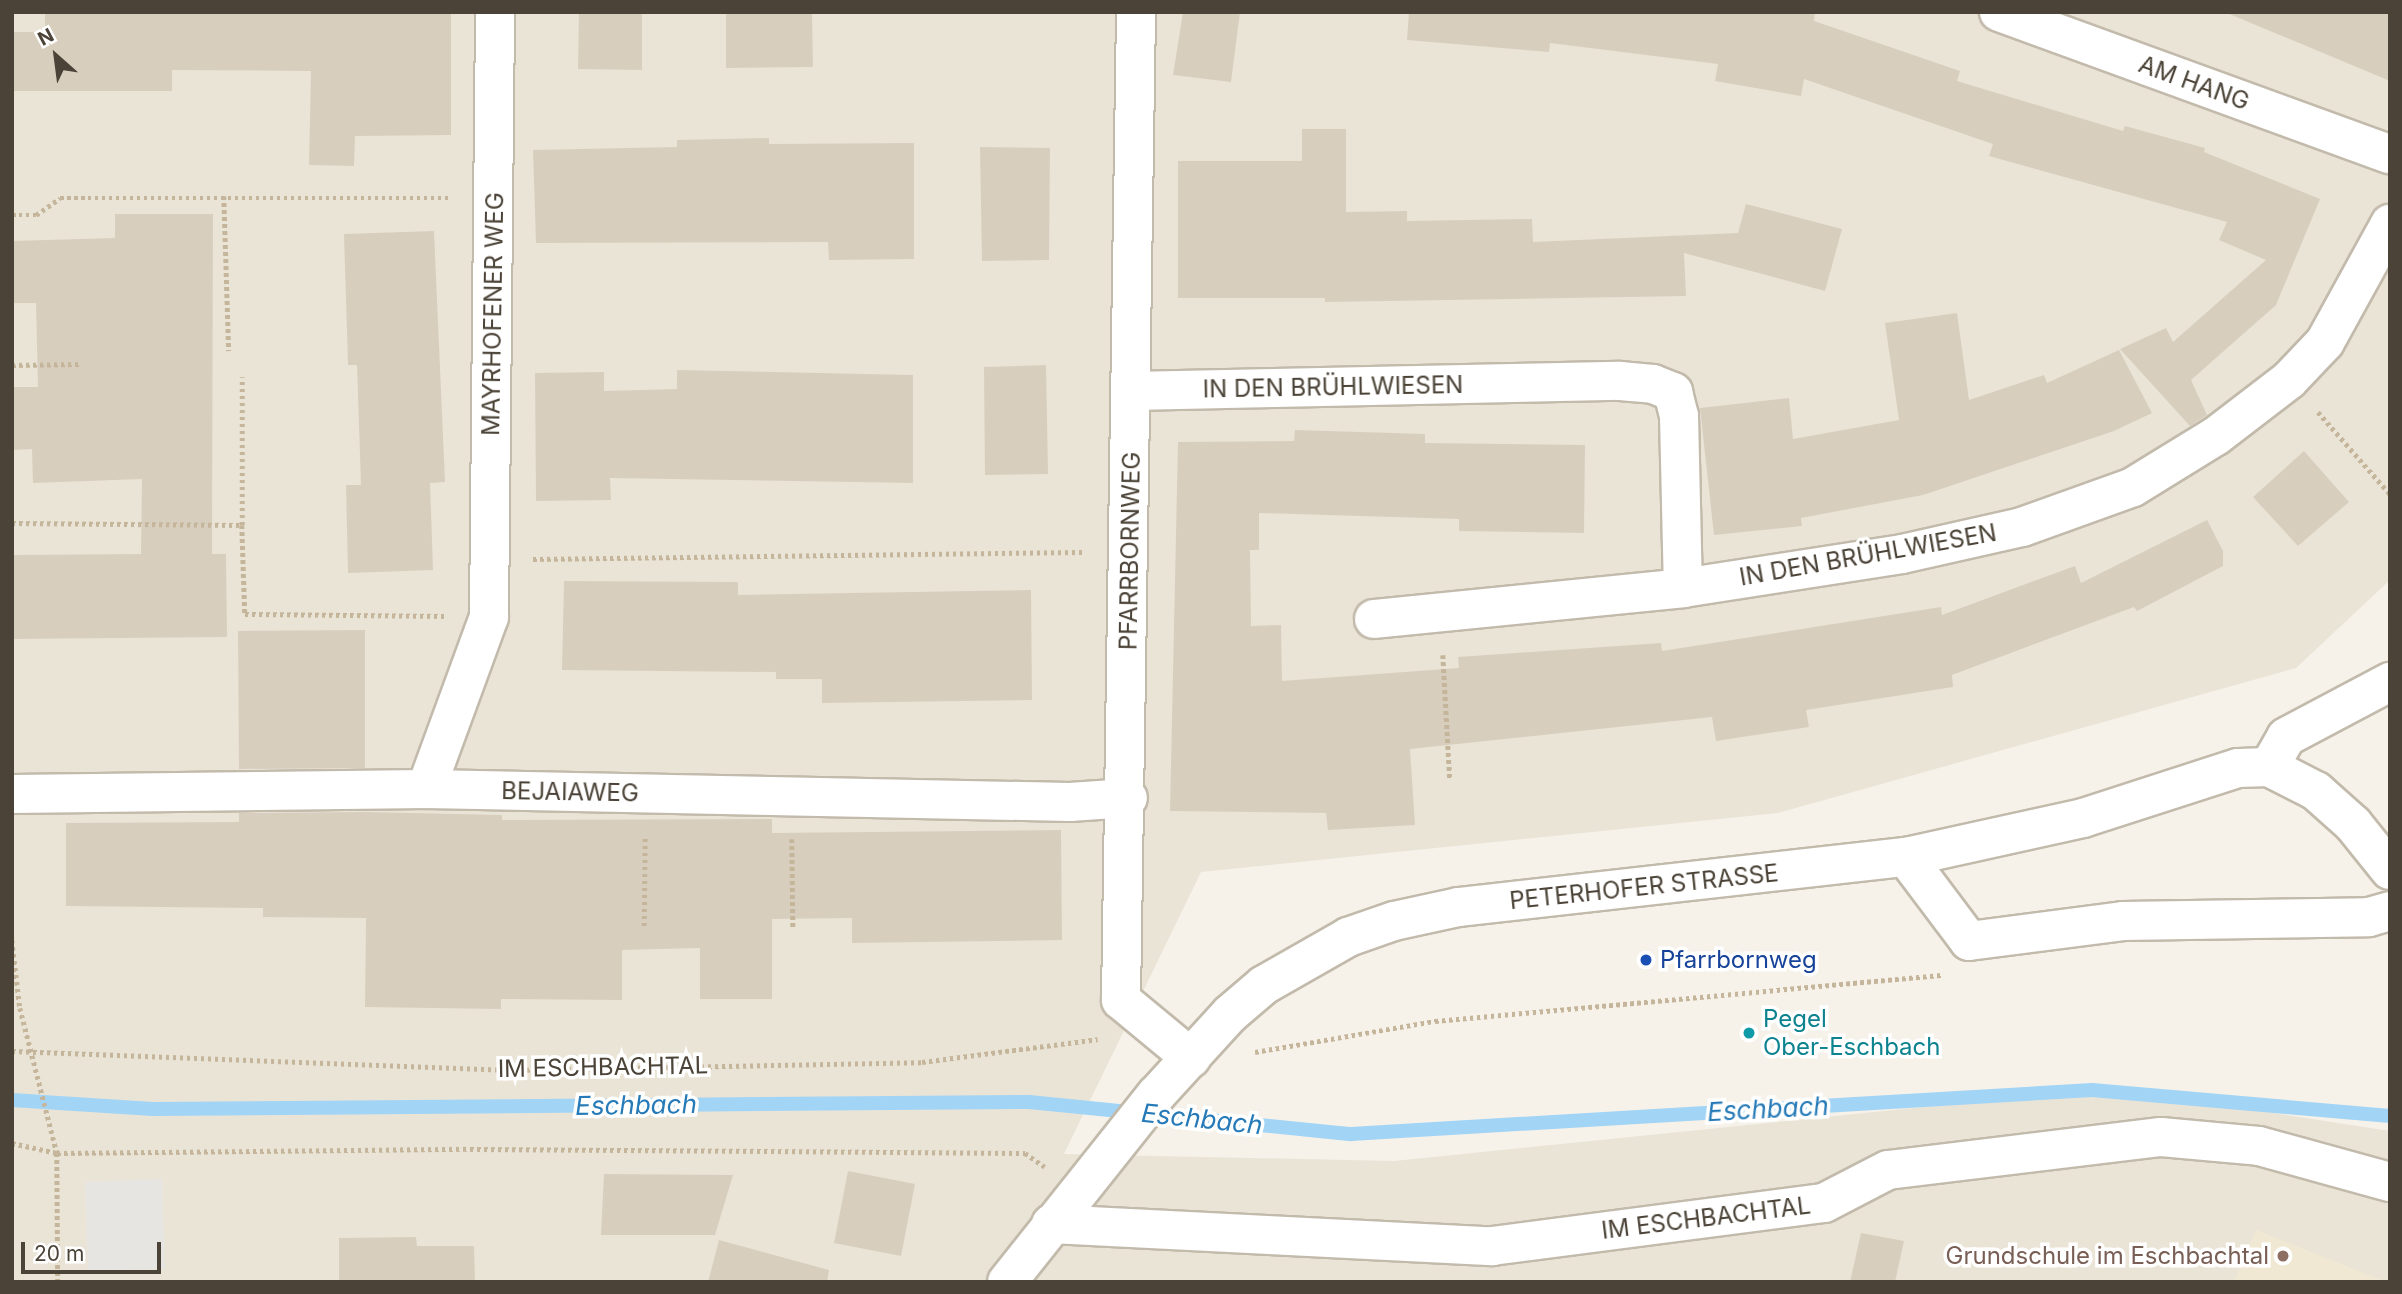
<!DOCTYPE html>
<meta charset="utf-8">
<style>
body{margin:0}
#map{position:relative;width:2402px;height:1294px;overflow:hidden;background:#f6f2ea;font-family:Inter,sans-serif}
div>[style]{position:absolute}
.residential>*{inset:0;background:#eae4d7}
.education>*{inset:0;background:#f0e8d3}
.parking>*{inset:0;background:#e7e5e1}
.stream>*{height:14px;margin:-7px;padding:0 7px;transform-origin:7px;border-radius:7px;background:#a2d4f6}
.building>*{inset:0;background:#d8cebe}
.path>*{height:4.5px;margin-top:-2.25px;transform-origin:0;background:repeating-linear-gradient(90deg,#c5b69b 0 3.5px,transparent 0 7px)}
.roads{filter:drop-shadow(2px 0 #c2baab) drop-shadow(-2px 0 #c2baab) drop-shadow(0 2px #c2baab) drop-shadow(0 -2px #c2baab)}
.minor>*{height:38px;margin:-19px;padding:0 19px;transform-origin:19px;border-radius:19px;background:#fff}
.path-bridge>*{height:4.5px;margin-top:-2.25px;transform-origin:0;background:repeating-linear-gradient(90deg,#c5b69b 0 3.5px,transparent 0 7px)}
.dots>*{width:19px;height:19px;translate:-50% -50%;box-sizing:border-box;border:4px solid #fff;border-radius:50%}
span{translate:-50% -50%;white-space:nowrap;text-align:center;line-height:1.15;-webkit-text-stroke:7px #fff;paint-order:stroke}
.street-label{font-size:24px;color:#4b4337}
.transit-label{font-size:24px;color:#164399}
.left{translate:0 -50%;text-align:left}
.culture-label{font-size:24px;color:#0d838f}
.education-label{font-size:24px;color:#785e54}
.right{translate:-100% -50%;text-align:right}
.water-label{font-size:26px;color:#257ab7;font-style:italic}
.frame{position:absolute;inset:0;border:14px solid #4b4337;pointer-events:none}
.north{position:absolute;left:21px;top:21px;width:70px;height:70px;-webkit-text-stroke:5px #fff;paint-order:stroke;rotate:332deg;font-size:19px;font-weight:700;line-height:28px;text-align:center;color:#4b4337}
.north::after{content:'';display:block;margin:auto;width:24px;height:32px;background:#4b4337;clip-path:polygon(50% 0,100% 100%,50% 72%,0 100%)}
.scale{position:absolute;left:21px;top:1242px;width:140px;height:32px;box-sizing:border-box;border:4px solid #4b4337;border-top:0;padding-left:9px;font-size:21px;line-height:24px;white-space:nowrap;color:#4b4337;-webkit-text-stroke:5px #fff;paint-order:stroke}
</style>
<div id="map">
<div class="residential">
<div style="clip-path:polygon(12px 12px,2390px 12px,2390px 580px,2296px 668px,1778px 813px,1201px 872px,1064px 1154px,1394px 1161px,2110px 1088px,2390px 1131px,2390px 1282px,12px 1282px)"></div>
</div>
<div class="education">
<div style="clip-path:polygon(2256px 1230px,2386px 1282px,2234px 1282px)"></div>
</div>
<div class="parking">
<div style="clip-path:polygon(162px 1179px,165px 1269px,88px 1271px,85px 1182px)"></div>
</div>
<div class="stream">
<div style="left:12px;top:1100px;width:141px;rotate:3.7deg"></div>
<div style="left:153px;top:1109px;width:876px;rotate:-0.46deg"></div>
<div style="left:1029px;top:1102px;width:324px;rotate:5.7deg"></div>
<div style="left:1351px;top:1134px;width:742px;rotate:-3.4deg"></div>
<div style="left:2092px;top:1090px;width:299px;rotate:5deg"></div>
</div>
<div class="building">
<div style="clip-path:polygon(45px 12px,451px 12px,451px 135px,355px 136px,354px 166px,309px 165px,311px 71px,172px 70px,172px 91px,12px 91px,12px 32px,45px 32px)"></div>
<div style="clip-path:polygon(579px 12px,642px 12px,642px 70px,578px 69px)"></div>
<div style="clip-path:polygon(726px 12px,812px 12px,813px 67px,726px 68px)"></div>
<div style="clip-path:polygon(1183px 12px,1240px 12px,1231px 82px,1173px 75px)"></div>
<div style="clip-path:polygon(1409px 12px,1815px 12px,1814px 21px,1960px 71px,1957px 81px,2123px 131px,2125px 126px,2205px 148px,2204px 152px,2320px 199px,2276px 305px,2191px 380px,2207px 415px,2190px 426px,2120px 349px,2166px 328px,2173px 342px,2266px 260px,2219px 240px,2227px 222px,1989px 156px,1993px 144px,1804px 79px,1801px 96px,1715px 81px,1718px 64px,1550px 43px,1549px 52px,1407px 40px)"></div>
<div style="clip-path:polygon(2227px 12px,2390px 12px,2390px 81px,2227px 13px)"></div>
<div style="clip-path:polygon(1302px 129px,1346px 129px,1346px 212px,1407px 211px,1407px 221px,1532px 219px,1533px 242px,1738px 233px,1746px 204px,1842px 229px,1825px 291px,1684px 253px,1686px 296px,1325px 302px,1325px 298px,1178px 298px,1178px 161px,1302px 161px)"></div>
<div style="clip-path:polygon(769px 138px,769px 144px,914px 143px,914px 259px,829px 260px,828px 242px,536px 243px,533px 150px,677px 147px,677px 140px)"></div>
<div style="clip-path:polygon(980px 147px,1050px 148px,1049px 260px,982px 261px)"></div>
<div style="clip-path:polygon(115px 214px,213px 214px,212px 554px,226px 554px,227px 637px,14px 639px,12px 555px,141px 554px,142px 479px,33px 483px,32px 449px,12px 450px,12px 387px,38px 387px,36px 303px,12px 303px,12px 241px,115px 238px)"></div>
<div style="clip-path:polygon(434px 231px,445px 482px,430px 483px,433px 570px,348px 573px,346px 485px,361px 485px,357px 365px,348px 365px,344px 234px)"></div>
<div style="clip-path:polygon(1957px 313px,1969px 400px,2044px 375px,2047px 383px,2119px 350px,2152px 413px,2114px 431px,1923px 495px,1801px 518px,1802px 526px,1714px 535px,1700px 408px,1789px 398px,1793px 439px,1899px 420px,1885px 323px)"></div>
<div style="clip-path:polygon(1046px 365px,1048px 474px,985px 475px,984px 367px)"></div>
<div style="clip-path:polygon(677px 370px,913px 375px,913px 483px,610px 478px,611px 500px,536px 501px,535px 373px,604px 372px,604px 391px,677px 389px)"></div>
<div style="clip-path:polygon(1295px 430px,1425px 434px,1425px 443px,1585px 445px,1584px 533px,1459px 531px,1459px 519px,1259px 513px,1259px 550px,1250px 550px,1251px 626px,1281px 625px,1282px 681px,1459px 668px,1458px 657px,1661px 643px,1662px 651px,1941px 607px,1942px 615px,2075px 566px,2081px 583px,2207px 520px,2223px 551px,2223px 566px,2137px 611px,2134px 607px,1952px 675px,1953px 687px,1806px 710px,1809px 727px,1716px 741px,1712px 717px,1410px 749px,1415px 825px,1328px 830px,1326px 813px,1170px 811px,1178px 442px,1294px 441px)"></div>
<div style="clip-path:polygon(2304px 451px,2349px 502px,2298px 546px,2253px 497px)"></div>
<div style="clip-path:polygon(564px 581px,738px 582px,738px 595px,1031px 590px,1032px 700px,822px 703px,822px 679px,776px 679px,776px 672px,562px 670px)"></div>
<div style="clip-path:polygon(365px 630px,365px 768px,239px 769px,238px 631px)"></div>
<div style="clip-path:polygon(365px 812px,502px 815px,502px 820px,772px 819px,772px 833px,1061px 830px,1062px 940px,852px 943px,852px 918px,772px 919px,772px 999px,700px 999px,700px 948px,622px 950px,622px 1000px,501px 999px,501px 1009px,365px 1007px,366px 918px,263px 917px,263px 908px,66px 906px,66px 823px,239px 822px,239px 813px)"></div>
<div style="clip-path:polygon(848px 1171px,915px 1184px,901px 1256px,834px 1243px)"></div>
<div style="clip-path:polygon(604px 1174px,733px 1175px,715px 1235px,601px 1235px)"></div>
<div style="clip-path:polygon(1861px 1233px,1904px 1241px,1895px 1282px,1850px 1282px)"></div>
<div style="clip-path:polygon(416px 1237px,417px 1246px,474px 1246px,475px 1282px,339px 1282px,339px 1238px)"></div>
<div style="clip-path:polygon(719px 1240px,829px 1270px,827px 1282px,708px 1282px)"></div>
</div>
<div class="path">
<div style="left:224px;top:196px;width:155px;rotate:88.2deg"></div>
<div style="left:12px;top:215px;width:24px"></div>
<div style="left:36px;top:215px;width:29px;rotate:-35deg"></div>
<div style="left:60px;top:198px;width:391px"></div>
<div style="left:12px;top:365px;width:68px;rotate:-0.8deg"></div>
<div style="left:2318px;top:412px;width:109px;rotate:48.7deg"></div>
<div style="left:12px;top:523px;width:230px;rotate:0.5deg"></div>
<div style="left:242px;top:525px;width:89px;rotate:88.1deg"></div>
<div style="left:245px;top:614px;width:199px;rotate:0.6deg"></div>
<div style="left:242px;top:525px;width:148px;rotate:-90deg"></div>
<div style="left:533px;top:559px;width:551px;rotate:-0.73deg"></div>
<div style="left:1443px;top:655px;width:125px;rotate:86.8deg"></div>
<div style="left:792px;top:839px;width:88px;rotate:89.3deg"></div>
<div style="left:644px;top:926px;width:90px;rotate:-89.4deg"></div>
<div style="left:12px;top:940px;width:68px;rotate:83.3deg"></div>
<div style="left:12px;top:1051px;width:500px;rotate:2.18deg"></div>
<div style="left:512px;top:1070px;width:410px;rotate:-1.1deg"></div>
<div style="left:922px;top:1062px;width:177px;rotate:-7.4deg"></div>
<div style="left:1255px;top:1052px;width:183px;rotate:-9.8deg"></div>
<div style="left:1435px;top:1021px;width:508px;rotate:-5.19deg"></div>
<div style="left:12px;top:1143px;width:46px;rotate:12.5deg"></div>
<div style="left:57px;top:1153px;width:413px;rotate:-0.6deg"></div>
<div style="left:470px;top:1149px;width:555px;rotate:0.41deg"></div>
<div style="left:1025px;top:1153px;width:24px;rotate:35deg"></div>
<div style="left:57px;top:1153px;width:129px;rotate:89.6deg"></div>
</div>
<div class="roads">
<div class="minor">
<div style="left:1136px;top:12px;width:988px;rotate:90.87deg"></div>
<div style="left:1121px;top:1000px;width:91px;rotate:39.6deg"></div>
<div style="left:1999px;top:12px;width:416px;rotate:20deg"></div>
<div style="left:1131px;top:391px;width:489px;rotate:-1.2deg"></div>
<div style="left:1620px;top:381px;width:33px;rotate:5deg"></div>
<div style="left:1653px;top:384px;width:22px;rotate:22deg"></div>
<div style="left:1673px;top:392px;width:25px;rotate:76deg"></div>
<div style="left:1679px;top:416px;width:172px;rotate:88.7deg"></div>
<div style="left:1374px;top:619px;width:311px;rotate:-5.7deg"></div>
<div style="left:1683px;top:588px;width:222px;rotate:-8.8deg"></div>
<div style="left:1902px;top:554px;width:123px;rotate:-12.7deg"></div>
<div style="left:2022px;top:527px;width:118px;rotate:-19.8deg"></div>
<div style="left:2133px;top:487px;width:97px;rotate:-31.6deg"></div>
<div style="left:2216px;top:436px;width:92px;rotate:-37.5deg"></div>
<div style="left:2289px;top:380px;width:52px;rotate:-46.5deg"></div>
<div style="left:2325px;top:342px;width:135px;rotate:-61.2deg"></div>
<div style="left:2269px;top:767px;width:53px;rotate:27.1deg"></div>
<div style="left:2316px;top:791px;width:50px;rotate:41.7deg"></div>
<div style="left:2353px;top:824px;width:59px;rotate:51.2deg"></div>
<div style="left:2269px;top:767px;width:34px;rotate:-60deg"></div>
<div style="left:2286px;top:737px;width:118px;rotate:-27.9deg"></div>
<div style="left:426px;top:789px;width:183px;rotate:-69.9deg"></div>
<div style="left:489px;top:617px;width:605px;rotate:-89.43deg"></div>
<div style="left:12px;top:794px;width:414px;rotate:-0.7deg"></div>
<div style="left:426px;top:789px;width:644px;rotate:1.16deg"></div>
<div style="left:1070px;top:802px;width:58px;rotate:-3.9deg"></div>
<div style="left:1906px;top:857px;width:105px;rotate:53.1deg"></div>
<div style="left:1969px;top:941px;width:155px;rotate:-7.4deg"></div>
<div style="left:2123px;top:921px;width:246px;rotate:-0.9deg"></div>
<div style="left:2369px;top:917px;width:22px;rotate:-16deg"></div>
<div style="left:1051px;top:1224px;width:442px;rotate:2.9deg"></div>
<div style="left:1492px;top:1246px;width:335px;rotate:-7.4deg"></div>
<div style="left:1824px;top:1203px;width:72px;rotate:-27.3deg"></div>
<div style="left:1888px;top:1170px;width:275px;rotate:-6.9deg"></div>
<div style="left:2161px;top:1137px;width:98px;rotate:5.2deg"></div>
<div style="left:2259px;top:1146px;width:136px;rotate:15.4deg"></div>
<div style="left:1007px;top:1282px;width:239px;rotate:-51.5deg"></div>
<div style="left:1156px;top:1095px;width:110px;rotate:-47.6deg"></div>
<div style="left:1230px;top:1014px;width:45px;rotate:-40.5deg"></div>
<div style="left:1264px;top:985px;width:97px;rotate:-29.7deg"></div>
<div style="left:1348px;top:937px;width:49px;rotate:-19.2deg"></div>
<div style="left:1394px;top:921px;width:66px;rotate:-12.2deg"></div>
<div style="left:1459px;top:907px;width:450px;rotate:-6.4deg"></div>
<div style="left:1906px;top:857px;width:181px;rotate:-12.4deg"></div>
<div style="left:2083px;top:818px;width:163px;rotate:-17.9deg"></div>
<div style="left:2238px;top:768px;width:31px;rotate:-2deg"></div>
</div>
</div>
<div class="path-bridge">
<div style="left:20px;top:1008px;width:150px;rotate:75.7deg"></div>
</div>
<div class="dots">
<div style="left:1646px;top:960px;background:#1a4fb4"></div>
<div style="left:1749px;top:1033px;background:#0f9aa8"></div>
<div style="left:2283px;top:1256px;background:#8d6e63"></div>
</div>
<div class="street-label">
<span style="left:2194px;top:83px;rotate:20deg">AM HANG</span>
<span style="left:493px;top:314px;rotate:-89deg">MAYRHOFENER WEG</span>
<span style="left:1333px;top:387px;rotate:-1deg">IN DEN BRÜHLWIESEN</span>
<span style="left:1130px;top:551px;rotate:-89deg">PFARRBORNWEG</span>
<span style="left:1868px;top:555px;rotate:-10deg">IN DEN BRÜHLWIESEN</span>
<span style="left:570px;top:792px;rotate:1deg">BEJAIAWEG</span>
<span style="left:1644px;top:887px;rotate:-6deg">PETERHOFER STRASSE</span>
<span style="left:603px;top:1067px;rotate:-1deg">IM ESCHBACHTAL</span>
<span style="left:1706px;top:1218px;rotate:-7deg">IM ESCHBACHTAL</span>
</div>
<div class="transit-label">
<span class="left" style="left:1660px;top:960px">Pfarrbornweg</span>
</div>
<div class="culture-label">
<span class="left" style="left:1763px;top:1033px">Pegel<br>Ober-Eschbach</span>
</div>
<div class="education-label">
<span class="right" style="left:2269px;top:1256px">Grundschule im Eschbachtal</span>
</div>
<div class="water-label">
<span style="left:636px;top:1105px;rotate:-1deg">Eschbach</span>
<span style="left:1768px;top:1109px;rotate:-3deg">Eschbach</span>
<span style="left:1202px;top:1119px;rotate:6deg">Eschbach</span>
</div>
<div class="frame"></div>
<div class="north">N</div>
<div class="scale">20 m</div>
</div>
